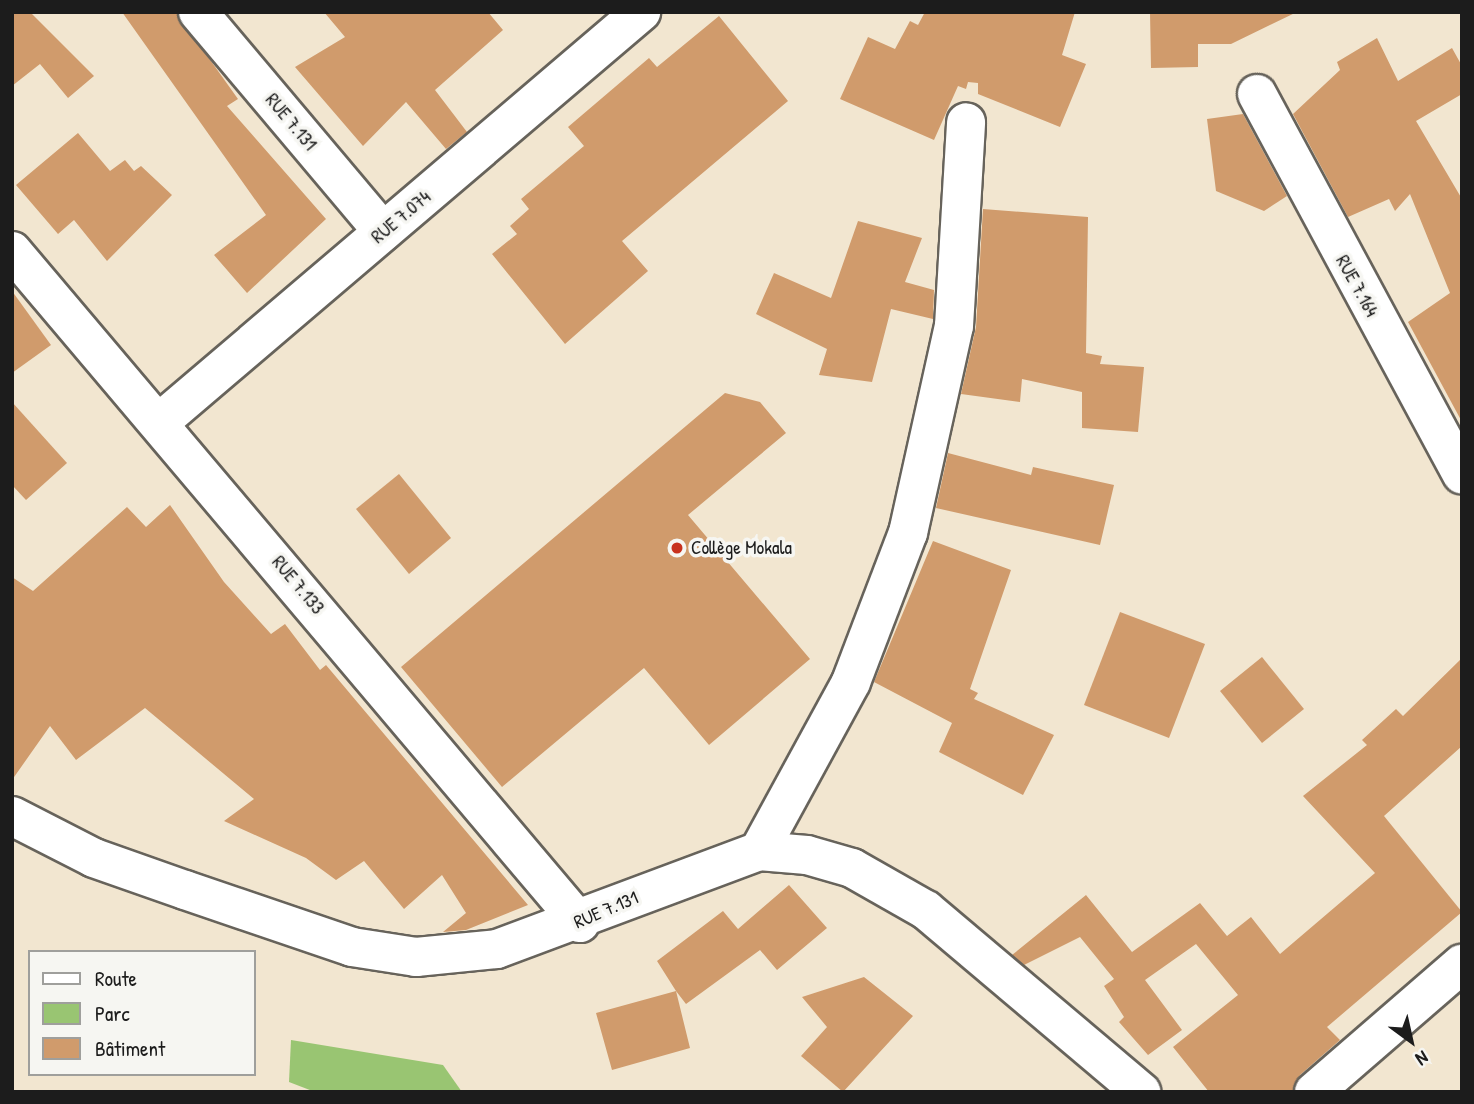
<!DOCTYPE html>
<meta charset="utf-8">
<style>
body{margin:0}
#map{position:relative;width:1474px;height:1104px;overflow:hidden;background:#f2e6d0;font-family:"Patrick Hand",sans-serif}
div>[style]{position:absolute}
.green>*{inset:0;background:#99c572}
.building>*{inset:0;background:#d09b6c}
.roads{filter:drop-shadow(2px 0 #67635b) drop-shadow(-2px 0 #67635b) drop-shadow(0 2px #67635b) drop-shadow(0 -2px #67635b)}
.minor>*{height:38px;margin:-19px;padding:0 19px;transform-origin:19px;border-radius:19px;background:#fff}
.dots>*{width:19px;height:19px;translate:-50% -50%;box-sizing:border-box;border:4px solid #f6f6f2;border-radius:50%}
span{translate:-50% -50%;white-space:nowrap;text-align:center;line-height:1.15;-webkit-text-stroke:7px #f6f6f2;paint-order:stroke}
.street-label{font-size:19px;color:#1c1c1c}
.poi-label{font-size:19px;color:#1c1c1c}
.left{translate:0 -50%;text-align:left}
.frame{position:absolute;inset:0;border:14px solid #1c1c1c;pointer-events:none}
.legend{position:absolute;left:28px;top:950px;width:228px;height:126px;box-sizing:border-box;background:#f6f6f2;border:2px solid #9f9f9c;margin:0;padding:9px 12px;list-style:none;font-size:21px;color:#1c1c1c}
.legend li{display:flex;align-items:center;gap:14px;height:35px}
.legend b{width:35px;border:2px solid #9f9f9c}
.north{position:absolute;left:1376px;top:1006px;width:70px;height:70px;-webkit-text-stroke:5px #f6f6f2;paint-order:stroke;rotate:147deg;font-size:19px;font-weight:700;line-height:28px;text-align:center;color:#1c1c1c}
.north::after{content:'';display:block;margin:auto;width:24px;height:32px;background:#1c1c1c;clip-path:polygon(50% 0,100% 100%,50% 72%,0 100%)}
</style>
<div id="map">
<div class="green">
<div style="clip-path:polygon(291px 1040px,443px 1065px,462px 1092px,315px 1092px,289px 1082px)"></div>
</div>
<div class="building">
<div style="clip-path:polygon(12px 12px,30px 12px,94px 76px,68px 98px,40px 64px,12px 86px)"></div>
<div style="clip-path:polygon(122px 12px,176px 12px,238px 99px,227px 106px,326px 219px,247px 293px,214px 255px,266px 215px)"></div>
<div style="clip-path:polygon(324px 12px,488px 12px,503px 30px,435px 90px,467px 132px,446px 149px,406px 102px,363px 146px,295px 67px,345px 37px)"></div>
<div style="clip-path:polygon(925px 12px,1075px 12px,1062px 55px,1086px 64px,1060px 127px,978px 94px,978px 83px,968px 82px,966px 89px,958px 86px,934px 140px,840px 99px,868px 37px,895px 49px,910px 21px,918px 25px)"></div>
<div style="clip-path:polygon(1150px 12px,1297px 12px,1231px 44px,1198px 44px,1198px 67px,1151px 68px)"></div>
<div style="clip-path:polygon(719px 16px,788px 101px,622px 241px,648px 271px,565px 344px,492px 254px,517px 234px,510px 226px,529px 209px,521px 199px,584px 146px,568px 127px,649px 58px,657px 67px)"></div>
<div style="clip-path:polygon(1377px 38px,1398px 81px,1452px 48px,1462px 66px,1462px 94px,1416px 121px,1462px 199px,1462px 422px,1408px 322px,1450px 293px,1410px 194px,1395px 211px,1389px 199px,1348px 217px,1293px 114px,1340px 70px,1337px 62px)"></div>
<div style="clip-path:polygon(1243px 114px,1287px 196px,1264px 211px,1216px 191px,1207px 119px)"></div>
<div style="clip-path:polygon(78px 133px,110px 171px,125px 160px,134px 171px,141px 166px,172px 195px,107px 261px,74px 220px,58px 234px,16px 185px)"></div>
<div style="clip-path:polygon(983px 209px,1088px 217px,1086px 353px,1102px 356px,1100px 364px,1144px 367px,1138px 432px,1082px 428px,1082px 392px,1022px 379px,1020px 402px,961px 394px,976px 327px)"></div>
<div style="clip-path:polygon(858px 221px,922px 238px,905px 282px,934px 290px,933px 319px,891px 309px,872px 382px,819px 375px,827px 349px,756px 314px,774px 273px,831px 298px)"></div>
<div style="clip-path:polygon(12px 291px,51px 345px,12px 373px)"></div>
<div style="clip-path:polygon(725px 393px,760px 402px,786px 433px,688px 515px,810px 659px,709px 745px,644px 668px,502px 787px,401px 667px)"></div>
<div style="clip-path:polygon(12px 402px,67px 463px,26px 500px,12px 485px)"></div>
<div style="clip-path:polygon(948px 453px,1031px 475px,1033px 467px,1114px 485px,1100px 545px,936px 508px)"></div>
<div style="clip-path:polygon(399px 474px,451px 538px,409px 574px,356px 509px)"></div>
<div style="clip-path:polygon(170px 505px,224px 582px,271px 634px,285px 624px,320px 670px,326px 665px,528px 905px,466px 930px,443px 932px,466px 913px,442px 875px,404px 909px,364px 861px,336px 880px,306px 858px,224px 821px,254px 799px,145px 708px,76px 760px,50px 726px,12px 780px,12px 577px,33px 591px,127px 507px,146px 527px)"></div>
<div style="clip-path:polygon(933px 541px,1011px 570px,970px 689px,978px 693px,974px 699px,1054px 735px,1023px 795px,939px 752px,952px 723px,874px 682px)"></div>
<div style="clip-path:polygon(1120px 612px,1205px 644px,1169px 738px,1084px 705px)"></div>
<div style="clip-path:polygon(1262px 657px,1304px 709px,1262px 743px,1220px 691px)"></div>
<div style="clip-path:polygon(1462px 658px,1462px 746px,1384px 816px,1462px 912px,1327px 1027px,1340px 1040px,1300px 1075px,1293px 1092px,1209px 1092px,1173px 1047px,1238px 995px,1196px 944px,1145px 980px,1182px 1030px,1148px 1055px,1119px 1022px,1124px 1017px,1104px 986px,1114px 979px,1080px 937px,1024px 965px,1012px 955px,1086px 895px,1132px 952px,1200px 903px,1227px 936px,1251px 917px,1280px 954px,1375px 873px,1303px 796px,1367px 745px,1362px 740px,1396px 709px,1403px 716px)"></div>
<div style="clip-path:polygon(789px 885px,827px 928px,777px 970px,760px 950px,686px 1004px,676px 991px,690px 1048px,612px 1070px,596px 1013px,676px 991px,657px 961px,723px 911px,738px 929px)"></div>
<div style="clip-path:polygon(864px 977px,913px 1016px,843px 1092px,801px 1056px,827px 1027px,802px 997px)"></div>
</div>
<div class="roads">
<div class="minor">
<div style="left:198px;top:12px;width:287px;rotate:49.9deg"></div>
<div style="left:1257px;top:94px;width:432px;rotate:61.7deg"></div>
<div style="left:12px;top:251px;width:880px;rotate:49.79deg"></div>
<div style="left:161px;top:421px;width:631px;rotate:-40.43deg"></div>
<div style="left:12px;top:816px;width:92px;rotate:27.1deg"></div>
<div style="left:94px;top:858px;width:96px;rotate:19.4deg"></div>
<div style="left:185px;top:890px;width:176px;rotate:18.8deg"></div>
<div style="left:352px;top:947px;width:65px;rotate:8.9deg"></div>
<div style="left:416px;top:957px;width:81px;rotate:-5.6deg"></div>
<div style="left:497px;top:949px;width:280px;rotate:-20.5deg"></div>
<div style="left:759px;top:851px;width:48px;rotate:4.8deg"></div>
<div style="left:807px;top:855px;width:47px;rotate:16.1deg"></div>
<div style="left:852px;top:868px;width:85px;rotate:29.6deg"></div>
<div style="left:926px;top:910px;width:282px;rotate:40.2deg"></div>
<div style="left:759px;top:851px;width:192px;rotate:-61.4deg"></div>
<div style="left:851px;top:682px;width:160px;rotate:-69.1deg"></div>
<div style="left:908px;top:533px;width:212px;rotate:-77.5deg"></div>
<div style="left:954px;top:326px;width:204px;rotate:-86.6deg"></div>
<div style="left:1314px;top:1092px;width:196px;rotate:-40.9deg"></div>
</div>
</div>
<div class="dots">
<div style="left:677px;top:548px;background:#c8321e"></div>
</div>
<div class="street-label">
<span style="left:291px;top:122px;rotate:50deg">RUE 7.131</span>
<span style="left:401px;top:217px;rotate:-40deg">RUE 7.074</span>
<span style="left:1357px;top:286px;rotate:61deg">RUE 7.164</span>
<span style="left:298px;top:585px;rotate:50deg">RUE 7.133</span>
<span style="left:606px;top:910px;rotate:-23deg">RUE 7.131</span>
</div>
<div class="poi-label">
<span class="left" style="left:691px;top:548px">Collège Mokala</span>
</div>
<div class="frame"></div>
<ul class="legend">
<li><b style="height:9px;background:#fff"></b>Route</li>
<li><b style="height:19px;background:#99c572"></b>Parc</li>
<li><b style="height:19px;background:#d09b6c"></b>Bâtiment</li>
</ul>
<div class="north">N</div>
</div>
